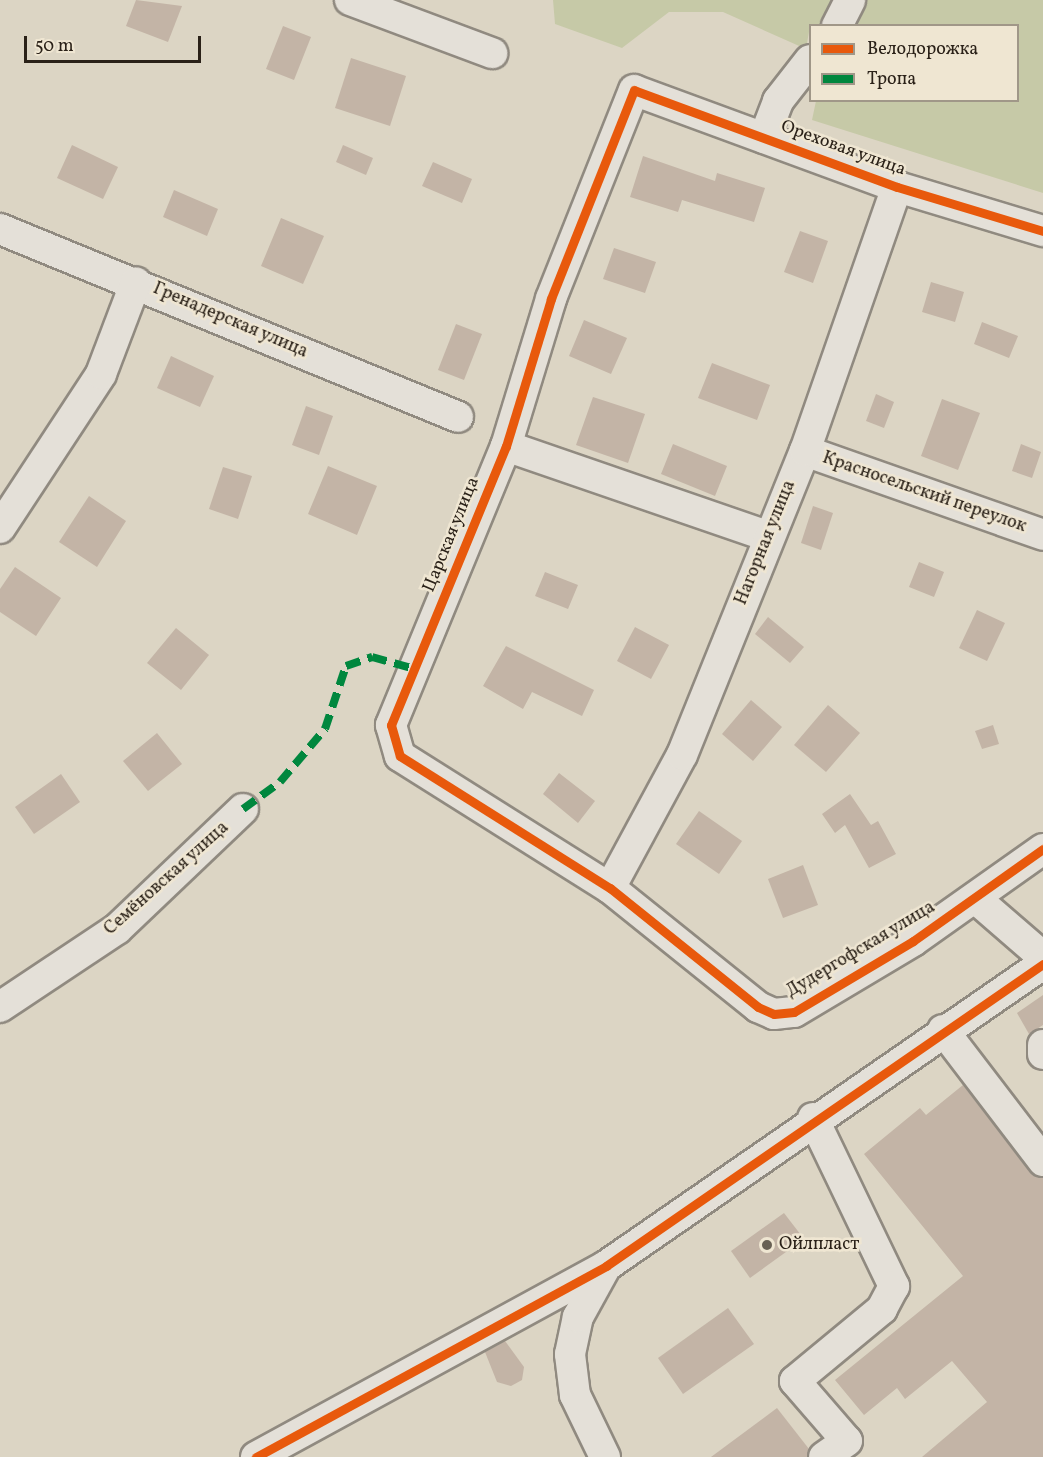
<!DOCTYPE html>
<meta charset="utf-8">
<style>
body{margin:0}
#map{position:relative;width:1043px;height:1457px;overflow:hidden;background:#dcd5c4;font-family:Vollkorn,serif}
div>[style]{position:absolute}
.green>*{inset:0;background:#c6c9a7}
.building>*{inset:0;background:#c3b4a6}
.roads{filter:drop-shadow(2px 0 #908a80) drop-shadow(-2px 0 #908a80) drop-shadow(0 2px #908a80) drop-shadow(0 -2px #908a80)}
.minor>*{height:30px;margin:-15px;padding:0 15px;transform-origin:15px;border-radius:15px;background:#e4e0d8}
.quiet>*{height:8px;margin-top:-4px;transform-origin:0;background:repeating-linear-gradient(90deg,#00873e 0 15px,transparent 0 23px)}
.cycleway>*{height:9px;margin:-4.5px;padding:0 4.5px;transform-origin:4.5px;border-radius:4.5px;background:#e8590c}
.dots>*{width:16px;height:16px;translate:-50% -50%;box-sizing:border-box;border:3px solid #efe6d2;border-radius:50%}
span{translate:-50% -50%;white-space:nowrap;text-align:center;line-height:1.15;-webkit-text-stroke:5px #efe6d2;paint-order:stroke}
.street-label{font-size:18px;color:#2a2118}
.poi-label{font-size:18px;color:#2a2118}
.left{translate:0 -50%;text-align:left}
.legend{position:absolute;left:809px;top:24px;width:210px;height:78px;box-sizing:border-box;background:#efe6d2;border:2px solid #a09788;margin:0;padding:8px 10px;list-style:none;font-size:18px;color:#2a2118}
.legend li{display:flex;align-items:center;gap:12px;height:30px}
.legend b{width:30px;border:2px solid #a09788}
.scale{position:absolute;left:24px;top:36px;width:177px;height:27px;box-sizing:border-box;border:3px solid #2a2118;border-top:0;padding-left:8px;font-size:18px;line-height:21px;white-space:nowrap;color:#2a2118;-webkit-text-stroke:4px #efe6d2;paint-order:stroke}
</style>
<div id="map">
<div class="green">
<div style="clip-path:polygon(553px 0,838px 0,824px 25px,810px 26px,806px 49px,723px 12px,669px 12px,622px 48px,555px 24px)"></div>
<div style="clip-path:polygon(860px 0,1043px 0,1043px 193px,812px 120px,816px 101px,1018px 100px,1018px 26px,847px 25px)"></div>
</div>
<div class="building">
<div style="clip-path:polygon(136px 0,182px 6px,168px 42px,126px 26px)"></div>
<div style="clip-path:polygon(283px 26px,311px 37px,294px 80px,266px 69px)"></div>
<div style="clip-path:polygon(351px 58px,406px 76px,390px 126px,335px 108px)"></div>
<div style="clip-path:polygon(72px 145px,118px 167px,103px 199px,57px 178px)"></div>
<div style="clip-path:polygon(343px 145px,373px 158px,366px 175px,336px 162px)"></div>
<div style="clip-path:polygon(643px 156px,715px 181px,717px 173px,765px 188px,754px 222px,682px 200px,678px 212px,630px 197px)"></div>
<div style="clip-path:polygon(433px 162px,472px 179px,462px 203px,422px 186px)"></div>
<div style="clip-path:polygon(174px 190px,218px 209px,207px 236px,163px 217px)"></div>
<div style="clip-path:polygon(281px 218px,324px 236px,303px 284px,261px 266px)"></div>
<div style="clip-path:polygon(800px 231px,828px 241px,813px 283px,784px 272px)"></div>
<div style="clip-path:polygon(614px 248px,656px 262px,645px 293px,603px 279px)"></div>
<div style="clip-path:polygon(931px 282px,964px 292px,955px 322px,922px 312px)"></div>
<div style="clip-path:polygon(584px 320px,627px 338px,611px 374px,569px 356px)"></div>
<div style="clip-path:polygon(982px 322px,1018px 336px,1009px 358px,974px 344px)"></div>
<div style="clip-path:polygon(456px 324px,482px 334px,464px 380px,438px 370px)"></div>
<div style="clip-path:polygon(171px 356px,214px 376px,200px 407px,157px 388px)"></div>
<div style="clip-path:polygon(712px 363px,770px 385px,757px 420px,698px 398px)"></div>
<div style="clip-path:polygon(876px 394px,894px 402px,884px 428px,866px 421px)"></div>
<div style="clip-path:polygon(593px 397px,645px 414px,628px 463px,576px 445px)"></div>
<div style="clip-path:polygon(942px 399px,980px 413px,958px 470px,921px 456px)"></div>
<div style="clip-path:polygon(306px 406px,333px 416px,319px 455px,292px 445px)"></div>
<div style="clip-path:polygon(673px 444px,727px 466px,715px 496px,661px 474px)"></div>
<div style="clip-path:polygon(1021px 444px,1041px 452px,1032px 478px,1012px 471px)"></div>
<div style="clip-path:polygon(328px 466px,377px 486px,357px 535px,308px 514px)"></div>
<div style="clip-path:polygon(223px 467px,252px 476px,238px 519px,209px 509px)"></div>
<div style="clip-path:polygon(89px 496px,126px 521px,97px 567px,59px 542px)"></div>
<div style="clip-path:polygon(813px 506px,833px 513px,821px 550px,801px 543px)"></div>
<div style="clip-path:polygon(919px 562px,944px 572px,934px 597px,909px 587px)"></div>
<div style="clip-path:polygon(15px 567px,61px 598px,36px 636px,0 612px,0 589px)"></div>
<div style="clip-path:polygon(545px 572px,578px 585px,568px 609px,535px 596px)"></div>
<div style="clip-path:polygon(977px 610px,1005px 623px,987px 661px,959px 648px)"></div>
<div style="clip-path:polygon(768px 617px,804px 647px,790px 663px,755px 634px)"></div>
<div style="clip-path:polygon(635px 627px,669px 645px,651px 679px,617px 661px)"></div>
<div style="clip-path:polygon(176px 628px,209px 655px,181px 690px,147px 663px)"></div>
<div style="clip-path:polygon(506px 646px,594px 690px,582px 716px,532px 692px,523px 709px,483px 686px)"></div>
<div style="clip-path:polygon(751px 700px,782px 727px,753px 761px,722px 734px)"></div>
<div style="clip-path:polygon(828px 705px,860px 733px,826px 772px,794px 745px)"></div>
<div style="clip-path:polygon(993px 725px,999px 744px,982px 749px,975px 731px)"></div>
<div style="clip-path:polygon(157px 733px,182px 764px,148px 791px,123px 761px)"></div>
<div style="clip-path:polygon(559px 773px,595px 801px,578px 823px,543px 794px)"></div>
<div style="clip-path:polygon(61px 774px,80px 802px,34px 834px,15px 807px)"></div>
<div style="clip-path:polygon(850px 794px,871px 825px,878px 821px,896px 854px,869px 868px,845px 825px,835px 833px,822px 814px)"></div>
<div style="clip-path:polygon(699px 811px,742px 841px,719px 874px,676px 844px)"></div>
<div style="clip-path:polygon(803px 865px,818px 905px,783px 918px,768px 879px)"></div>
<div style="clip-path:polygon(1043px 995px,1043px 1025px,1029px 1034px,1017px 1013px)"></div>
<div style="clip-path:polygon(963px 1085px,1029px 1171px,1043px 1178px,1043px 1457px,922px 1457px,987px 1402px,952px 1361px,905px 1399px,897px 1388px,864px 1415px,835px 1380px,963px 1276px,864px 1154px,920px 1108px,926px 1115px)"></div>
<div style="clip-path:polygon(784px 1213px,804px 1239px,750px 1278px,731px 1251px)"></div>
<div style="clip-path:polygon(728px 1308px,754px 1344px,683px 1394px,658px 1358px)"></div>
<div style="clip-path:polygon(505px 1341px,524px 1367px,522px 1380px,511px 1386px,497px 1382px,485px 1352px)"></div>
<div style="clip-path:polygon(777px 1408px,809px 1449px,807px 1457px,711px 1457px)"></div>
</div>
<div class="roads">
<div class="minor">
<div style="left:350px;top:0;width:152px;rotate:20.5deg"></div>
<div style="left:837px;top:26px;width:29px;rotate:-63deg"></div>
<div style="left:764px;top:138px;width:40px;rotate:-69deg"></div>
<div style="left:778px;top:101px;width:52px;rotate:-52deg"></div>
<div style="left:0;top:229px;width:495px;rotate:22.3deg"></div>
<div style="left:1043px;top:231px;width:152px;rotate:-163.2deg"></div>
<div style="left:897px;top:187px;width:280px;rotate:-159.8deg"></div>
<div style="left:634px;top:90px;width:225px;rotate:111.7deg"></div>
<div style="left:551px;top:299px;width:154px;rotate:107deg"></div>
<div style="left:506px;top:446px;width:302px;rotate:112.4deg"></div>
<div style="left:391px;top:725px;width:32px;rotate:74deg"></div>
<div style="left:400px;top:756px;width:248px;rotate:32.2deg"></div>
<div style="left:610px;top:888px;width:190px;rotate:38.8deg"></div>
<div style="left:758px;top:1007px;width:17px;rotate:24deg"></div>
<div style="left:774px;top:1014px;width:20px;rotate:-6deg"></div>
<div style="left:794px;top:1012px;width:139px;rotate:-30.8deg"></div>
<div style="left:913px;top:941px;width:159px;rotate:-35.3deg"></div>
<div style="left:506px;top:446px;width:276px;rotate:19deg"></div>
<div style="left:805px;top:451px;width:252px;rotate:19.4deg"></div>
<div style="left:0;top:528px;width:184px;rotate:-56.7deg"></div>
<div style="left:101px;top:374px;width:98px;rotate:-69.2deg"></div>
<div style="left:610px;top:888px;width:151px;rotate:-61.6deg"></div>
<div style="left:682px;top:755px;width:328px;rotate:-68deg"></div>
<div style="left:805px;top:451px;width:280px;rotate:-70.8deg"></div>
<div style="left:975px;top:898px;width:90px;rotate:40.9deg"></div>
<div style="left:0;top:1007px;width:141px;rotate:-33.7deg"></div>
<div style="left:117px;top:929px;width:174px;rotate:-43.6deg"></div>
<div style="left:943px;top:1030px;width:165px;rotate:52.6deg"></div>
<div style="left:1043px;top:1045px;width:9px;rotate:90deg"></div>
<div style="left:813px;top:1118px;width:187px;rotate:64.3deg"></div>
<div style="left:894px;top:1286px;width:26px;rotate:118deg"></div>
<div style="left:882px;top:1309px;width:113px;rotate:140.4deg"></div>
<div style="left:795px;top:1381px;width:79px;rotate:49.1deg"></div>
<div style="left:847px;top:1441px;width:28px;rotate:145deg"></div>
<div style="left:256px;top:1457px;width:399px;rotate:-28.6deg"></div>
<div style="left:606px;top:1266px;width:531px;rotate:-34.65deg"></div>
<div style="left:605px;top:1457px;width:69px;rotate:-115.8deg"></div>
<div style="left:575px;top:1395px;width:41px;rotate:-97deg"></div>
<div style="left:570px;top:1354px;width:38px;rotate:-78deg"></div>
<div style="left:578px;top:1317px;width:58px;rotate:-61.2deg"></div>
</div>
</div>
<div class="quiet">
<div style="left:243px;top:809px;width:46px;rotate:-36.1deg"></div>
<div style="left:280px;top:782px;width:70px;rotate:-49.7deg"></div>
<div style="left:325px;top:729px;width:66px;rotate:-71.6deg"></div>
<div style="left:346px;top:666px;width:28px;rotate:-19deg"></div>
<div style="left:372px;top:657px;width:45px;rotate:15.6deg"></div>
</div>
<div class="cycleway">
<div style="left:1043px;top:231px;width:152px;rotate:-163.2deg"></div>
<div style="left:897px;top:187px;width:280px;rotate:-159.8deg"></div>
<div style="left:634px;top:90px;width:225px;rotate:111.7deg"></div>
<div style="left:551px;top:299px;width:154px;rotate:107deg"></div>
<div style="left:506px;top:446px;width:302px;rotate:112.4deg"></div>
<div style="left:391px;top:725px;width:32px;rotate:74deg"></div>
<div style="left:400px;top:756px;width:248px;rotate:32.2deg"></div>
<div style="left:610px;top:888px;width:190px;rotate:38.8deg"></div>
<div style="left:758px;top:1007px;width:17px;rotate:24deg"></div>
<div style="left:774px;top:1014px;width:20px;rotate:-6deg"></div>
<div style="left:794px;top:1012px;width:139px;rotate:-30.8deg"></div>
<div style="left:913px;top:941px;width:159px;rotate:-35.3deg"></div>
<div style="left:256px;top:1457px;width:399px;rotate:-28.6deg"></div>
<div style="left:606px;top:1266px;width:531px;rotate:-34.65deg"></div>
</div>
<div class="dots">
<div style="left:767px;top:1245px;background:#686054"></div>
</div>
<div class="street-label">
<span style="left:843px;top:149px;rotate:20deg">Ореховая улица</span>
<span style="left:230px;top:321px;rotate:23deg">Гренадерская улица</span>
<span style="left:924px;top:493px;rotate:19deg">Красносельский переулок</span>
<span style="left:452px;top:535px;rotate:-68deg">Царская улица</span>
<span style="left:766px;top:543px;rotate:-68deg">Нагорная улица</span>
<span style="left:167px;top:879px;rotate:-42deg">Семёновская улица</span>
<span style="left:861px;top:950px;rotate:-31deg">Дудергофская улица</span>
</div>
<div class="poi-label">
<span class="left" style="left:779px;top:1245px">Ойлпласт</span>
</div>
<ul class="legend">
<li><b style="height:8px;background:#e8590c"></b>Велодорожка</li>
<li><b style="height:8px;background:#00873e"></b>Тропа</li>
</ul>
<div class="scale">50 m</div>
</div>
